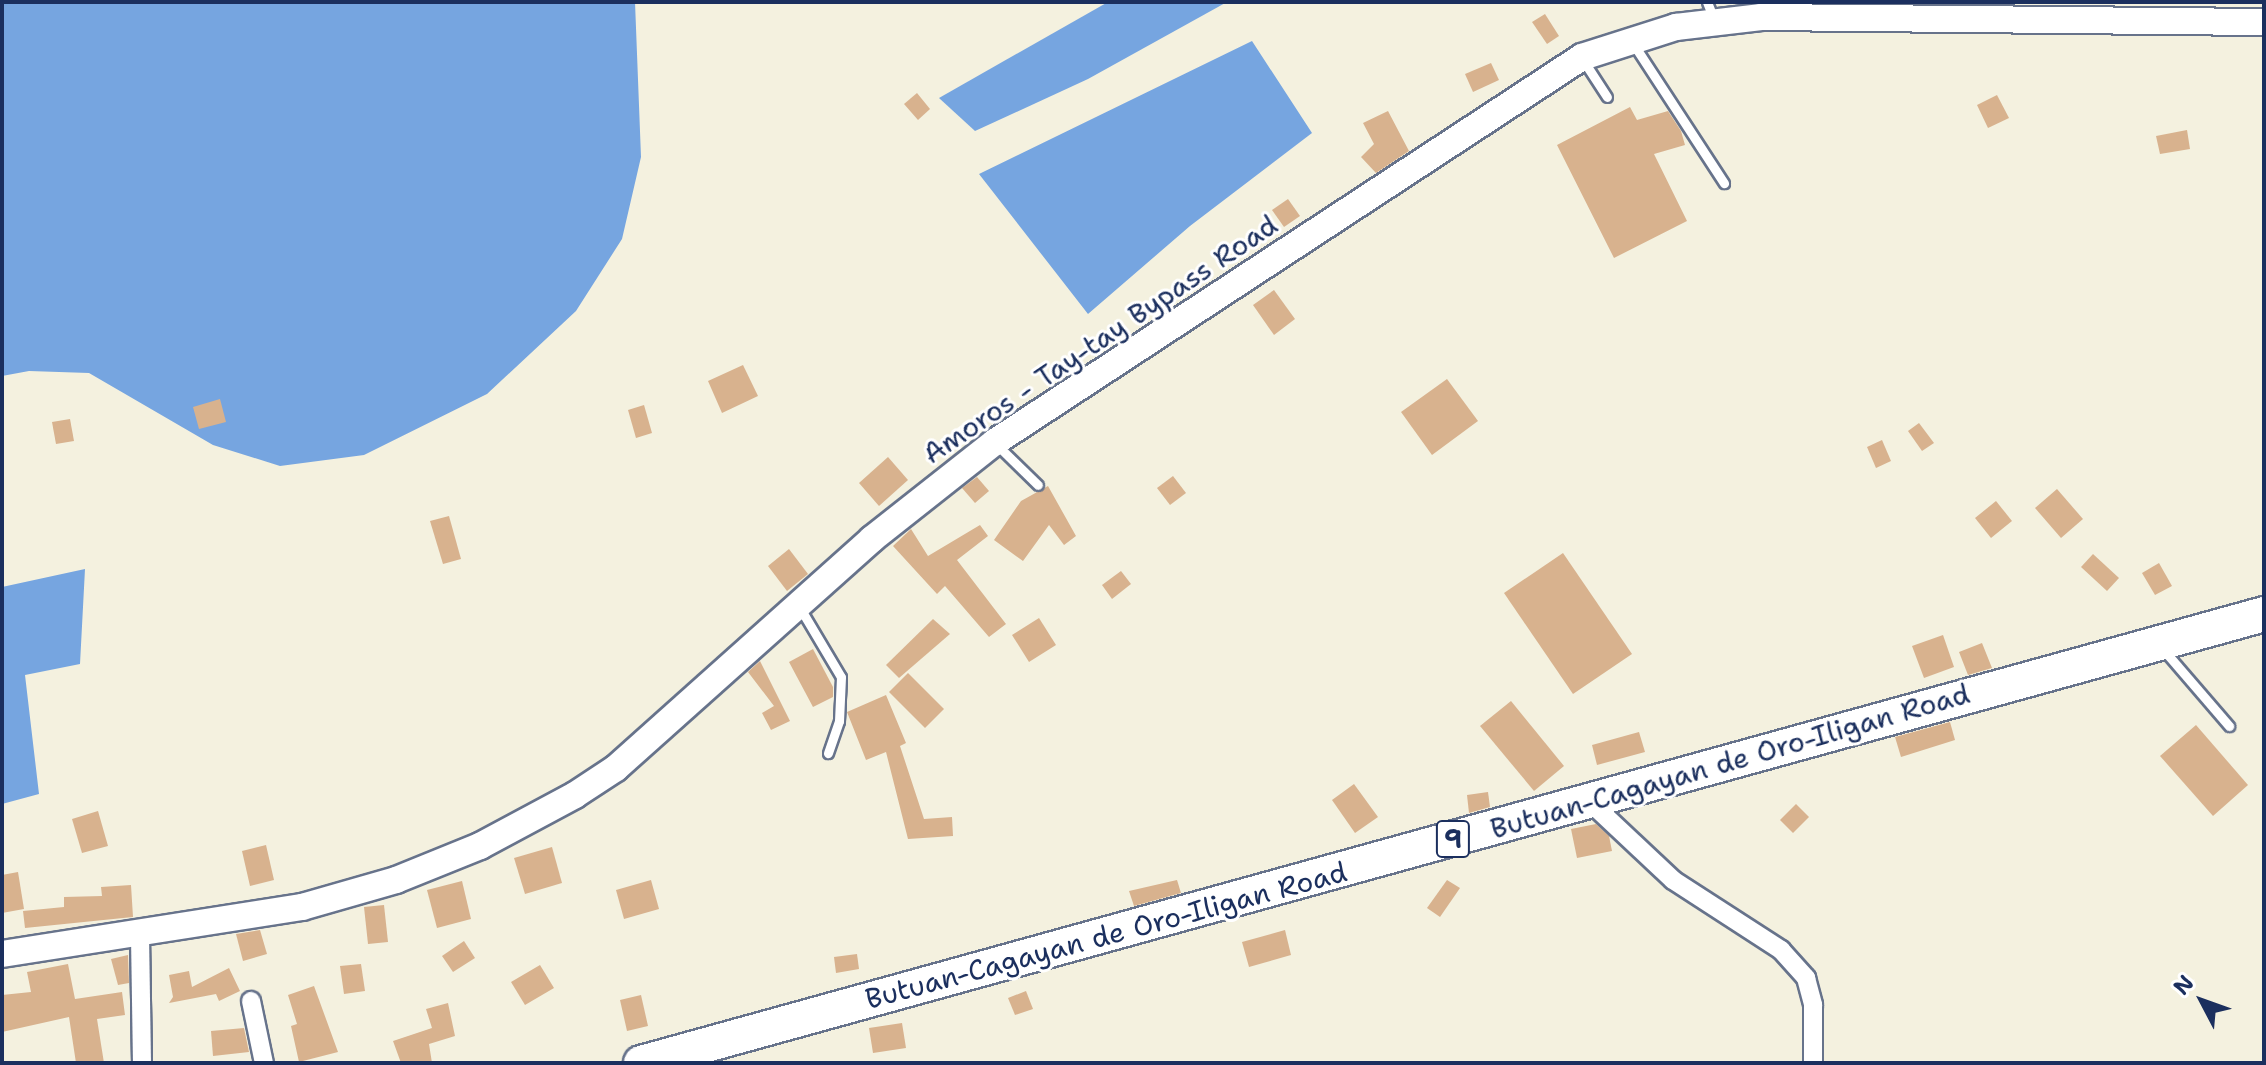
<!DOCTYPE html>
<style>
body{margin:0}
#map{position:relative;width:2266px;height:1065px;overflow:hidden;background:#f4f1df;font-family:"Shantell Sans",sans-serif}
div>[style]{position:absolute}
.water>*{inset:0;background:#76a5e0}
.building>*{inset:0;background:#d8b28e}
.roads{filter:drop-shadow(2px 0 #67738b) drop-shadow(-2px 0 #67738b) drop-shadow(0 2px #67738b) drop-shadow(0 -2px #67738b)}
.lane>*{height:9px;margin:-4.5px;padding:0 4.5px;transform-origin:4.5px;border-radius:4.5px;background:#fff}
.street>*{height:18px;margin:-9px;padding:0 9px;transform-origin:9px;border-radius:9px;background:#fff}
.secondary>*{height:26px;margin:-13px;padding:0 13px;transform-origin:13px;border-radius:13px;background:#fff}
.highway>*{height:34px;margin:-17px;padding:0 17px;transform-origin:17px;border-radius:17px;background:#fff}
span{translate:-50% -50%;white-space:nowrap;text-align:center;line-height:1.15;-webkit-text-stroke:6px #fff;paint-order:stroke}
.shield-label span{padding:2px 6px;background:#fff;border:2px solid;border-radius:6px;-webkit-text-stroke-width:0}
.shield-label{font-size:26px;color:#1b2f5e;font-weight:700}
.street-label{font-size:28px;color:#1b2f5e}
.frame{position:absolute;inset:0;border:4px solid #1b2f5e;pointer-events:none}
.north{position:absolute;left:2162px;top:961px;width:80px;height:80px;-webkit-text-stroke:6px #fff;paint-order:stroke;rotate:311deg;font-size:22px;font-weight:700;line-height:32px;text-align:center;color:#1b2f5e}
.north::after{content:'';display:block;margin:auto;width:28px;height:36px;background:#1b2f5e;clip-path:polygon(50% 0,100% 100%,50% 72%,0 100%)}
</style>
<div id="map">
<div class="water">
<div style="clip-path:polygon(2px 2px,635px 2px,641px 157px,622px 239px,576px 311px,487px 394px,364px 455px,280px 466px,213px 445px,89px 373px,29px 371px,2px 376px)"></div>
<div style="clip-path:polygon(1108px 2px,1227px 2px,1088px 79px,975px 131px,939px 98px)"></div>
<div style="clip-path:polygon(1252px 41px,1312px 133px,1190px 226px,1088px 314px,979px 174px)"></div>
<div style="clip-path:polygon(85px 569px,80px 664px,25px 675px,39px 794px,2px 804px,2px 587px)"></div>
</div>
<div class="building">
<div style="clip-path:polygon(1545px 14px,1559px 36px,1547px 44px,1532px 22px)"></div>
<div style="clip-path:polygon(1491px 63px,1499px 80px,1473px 92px,1465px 74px)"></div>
<div style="clip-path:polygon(917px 93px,930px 109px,918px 120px,904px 104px)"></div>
<div style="clip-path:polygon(1997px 95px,2009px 118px,1988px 128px,1977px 105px)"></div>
<div style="clip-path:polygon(1630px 107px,1637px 120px,1668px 111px,1681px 131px,1685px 145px,1654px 154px,1687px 221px,1614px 258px,1557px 145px)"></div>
<div style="clip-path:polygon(1388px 111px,1409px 151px,1376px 173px,1361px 157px,1374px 144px,1363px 123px)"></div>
<div style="clip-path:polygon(2187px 130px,2190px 149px,2160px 154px,2156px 136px)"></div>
<div style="clip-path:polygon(1288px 199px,1300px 216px,1284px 227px,1272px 210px)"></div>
<div style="clip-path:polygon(1274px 290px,1295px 319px,1274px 335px,1253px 305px)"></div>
<div style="clip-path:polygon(743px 365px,758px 396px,722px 413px,708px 381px)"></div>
<div style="clip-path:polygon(1447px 379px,1478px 421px,1432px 455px,1401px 412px)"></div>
<div style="clip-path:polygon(220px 399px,226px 422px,199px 429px,193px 407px)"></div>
<div style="clip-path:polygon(644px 405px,652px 433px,636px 438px,628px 410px)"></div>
<div style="clip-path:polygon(70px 419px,74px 441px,56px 444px,52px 422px)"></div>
<div style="clip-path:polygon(1919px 423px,1934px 443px,1922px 451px,1908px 431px)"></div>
<div style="clip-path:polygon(1882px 440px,1891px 461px,1876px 468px,1867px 447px)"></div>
<div style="clip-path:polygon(888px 457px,908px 480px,879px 506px,859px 483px)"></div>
<div style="clip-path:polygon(1173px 476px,1186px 493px,1170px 505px,1157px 488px)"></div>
<div style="clip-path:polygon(977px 477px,989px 491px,975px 503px,962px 488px)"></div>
<div style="clip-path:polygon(1048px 486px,1076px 536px,1064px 545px,1049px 525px,1023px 561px,994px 540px,1021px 501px)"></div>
<div style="clip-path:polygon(2057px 489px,2083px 519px,2061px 538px,2035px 508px)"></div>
<div style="clip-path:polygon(1996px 501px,2012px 521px,1991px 538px,1975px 518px)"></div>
<div style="clip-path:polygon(449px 516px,461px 559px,443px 564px,430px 521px)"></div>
<div style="clip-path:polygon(980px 525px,988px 536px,957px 560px,1006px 624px,989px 637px,945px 586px,937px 594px,893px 546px,911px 529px,928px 556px)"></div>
<div style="clip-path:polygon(789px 549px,808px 574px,787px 591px,768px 566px)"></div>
<div style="clip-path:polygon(1563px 553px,1632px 654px,1573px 694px,1504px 593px)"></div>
<div style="clip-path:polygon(2093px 554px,2119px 578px,2107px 591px,2081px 567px)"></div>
<div style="clip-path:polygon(2159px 563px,2172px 586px,2155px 595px,2142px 573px)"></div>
<div style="clip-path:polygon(1121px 571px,1131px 584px,1112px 599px,1102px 585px)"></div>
<div style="clip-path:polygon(1039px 618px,1056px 645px,1029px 662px,1012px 635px)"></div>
<div style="clip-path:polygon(933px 619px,950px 634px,899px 678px,886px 665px)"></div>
<div style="clip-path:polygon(1943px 635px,1954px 667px,1924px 678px,1912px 646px)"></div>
<div style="clip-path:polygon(1982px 643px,1992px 668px,1968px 675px,1959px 652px)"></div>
<div style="clip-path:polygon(813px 649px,833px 687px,833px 697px,813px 707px,789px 662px)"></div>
<div style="clip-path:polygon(760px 661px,790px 721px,771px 730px,762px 713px,774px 706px,748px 672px)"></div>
<div style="clip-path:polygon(908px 673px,944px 709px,925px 728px,889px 692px)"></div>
<div style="clip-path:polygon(886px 695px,906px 743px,900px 746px,924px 819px,952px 817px,953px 836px,908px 839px,886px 752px,866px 760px,847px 712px)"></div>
<div style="clip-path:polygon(1511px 701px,1564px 766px,1534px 791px,1480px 726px)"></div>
<div style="clip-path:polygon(1950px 722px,1955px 740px,1901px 757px,1895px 737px)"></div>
<div style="clip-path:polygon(2196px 725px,2248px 785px,2213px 816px,2160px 756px)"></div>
<div style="clip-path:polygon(1639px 732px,1645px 752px,1597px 765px,1592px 745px)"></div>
<div style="clip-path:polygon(1354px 784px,1378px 817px,1355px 833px,1332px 800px)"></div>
<div style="clip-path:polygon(1488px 792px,1490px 807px,1469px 813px,1467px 795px)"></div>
<div style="clip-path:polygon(1796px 804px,1809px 817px,1793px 833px,1780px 820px)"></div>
<div style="clip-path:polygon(98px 811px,108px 846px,82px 853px,72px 819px)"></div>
<div style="clip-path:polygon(1596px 824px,1609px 836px,1612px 851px,1577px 858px,1571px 829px)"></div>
<div style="clip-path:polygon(266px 845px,274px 880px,250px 886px,242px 851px)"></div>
<div style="clip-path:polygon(552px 847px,562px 883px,525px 894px,514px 858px)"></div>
<div style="clip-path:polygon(18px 872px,24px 909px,2px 913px,2px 875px)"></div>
<div style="clip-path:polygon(651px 880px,659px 909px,624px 919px,616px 890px)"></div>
<div style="clip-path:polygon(1177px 880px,1181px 893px,1134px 906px,1129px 891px)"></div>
<div style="clip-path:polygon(1447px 880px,1460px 888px,1440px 917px,1427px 908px)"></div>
<div style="clip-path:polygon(462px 881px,471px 919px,437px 928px,427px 890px)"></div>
<div style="clip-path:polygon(131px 885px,133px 917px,25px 928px,23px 911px,64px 907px,64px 897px,102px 896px,101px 887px)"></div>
<div style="clip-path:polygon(384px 905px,388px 942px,368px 944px,364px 907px)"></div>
<div style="clip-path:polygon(260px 930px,267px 954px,243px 961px,236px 934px)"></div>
<div style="clip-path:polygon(1285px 930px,1291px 955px,1249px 967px,1242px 942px)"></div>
<div style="clip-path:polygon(464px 941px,475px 958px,453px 972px,442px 956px)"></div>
<div style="clip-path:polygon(857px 954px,859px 969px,836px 973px,834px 957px)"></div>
<div style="clip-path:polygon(128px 955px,129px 983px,118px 985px,111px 959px)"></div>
<div style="clip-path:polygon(68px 964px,75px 999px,122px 992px,125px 1015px,97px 1019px,104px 1063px,76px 1063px,69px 1017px,2px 1032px,2px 995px,31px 992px,27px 972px)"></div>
<div style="clip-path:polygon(361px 964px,365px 991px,344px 994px,340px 966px)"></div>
<div style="clip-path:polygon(540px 965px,554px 988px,525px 1005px,511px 982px)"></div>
<div style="clip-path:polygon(229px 968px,240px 991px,219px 1001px,216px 994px,169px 1003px,173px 997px,169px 975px,189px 971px,192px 987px)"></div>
<div style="clip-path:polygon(314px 986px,338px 1052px,299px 1062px,291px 1026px,297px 1024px,288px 995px)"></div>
<div style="clip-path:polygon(1026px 991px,1033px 1009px,1015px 1015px,1008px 998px)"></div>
<div style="clip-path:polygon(641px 995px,648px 1026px,627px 1031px,620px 1000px)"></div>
<div style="clip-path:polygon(448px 1003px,455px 1036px,429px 1044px,432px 1063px,401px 1063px,393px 1041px,432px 1028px,426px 1009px)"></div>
<div style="clip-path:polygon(902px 1023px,906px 1048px,873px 1053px,869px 1028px)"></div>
<div style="clip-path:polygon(244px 1028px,249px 1052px,213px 1056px,211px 1031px)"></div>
</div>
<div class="roads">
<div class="lane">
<div style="left:1707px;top:2px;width:18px;rotate:68deg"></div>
<div style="left:1634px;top:45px;width:165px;rotate:56.9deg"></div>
<div style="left:1583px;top:60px;width:44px;rotate:57deg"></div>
<div style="left:997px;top:445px;width:57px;rotate:44.3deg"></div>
<div style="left:800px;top:608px;width:80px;rotate:59.3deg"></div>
<div style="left:841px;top:677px;width:44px;rotate:92.6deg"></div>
<div style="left:839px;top:721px;width:34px;rotate:109deg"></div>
<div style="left:2162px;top:648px;width:103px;rotate:49.3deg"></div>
</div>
<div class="street">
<div style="left:1589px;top:801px;width:115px;rotate:43.2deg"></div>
<div style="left:1673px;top:880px;width:129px;rotate:32.9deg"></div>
<div style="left:1781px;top:950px;width:38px;rotate:48deg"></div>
<div style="left:1806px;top:978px;width:28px;rotate:75deg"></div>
<div style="left:1813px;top:1005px;width:58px;rotate:90deg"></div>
<div style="left:140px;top:936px;width:127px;rotate:89.1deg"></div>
<div style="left:251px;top:1001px;width:63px;rotate:78.2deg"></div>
</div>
<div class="secondary">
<div style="left:2px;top:954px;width:304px;rotate:-8.9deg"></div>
<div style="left:302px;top:907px;width:98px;rotate:-16deg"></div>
<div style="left:396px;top:880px;width:91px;rotate:-22deg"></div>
<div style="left:480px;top:846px;width:108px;rotate:-28.2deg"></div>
<div style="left:575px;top:795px;width:49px;rotate:-33.4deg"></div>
<div style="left:616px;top:768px;width:343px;rotate:-41.8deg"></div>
<div style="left:872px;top:539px;width:157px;rotate:-38.3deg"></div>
<div style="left:995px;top:442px;width:702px;rotate:-33.26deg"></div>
<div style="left:1582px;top:57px;width:99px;rotate:-17.7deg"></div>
<div style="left:1676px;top:27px;width:86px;rotate:-6.7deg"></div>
<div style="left:1761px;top:17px;width:503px;rotate:0.57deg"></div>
</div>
<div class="highway">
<div style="left:641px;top:1063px;width:1684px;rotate:-15.46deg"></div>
</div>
</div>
<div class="shield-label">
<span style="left:1453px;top:839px">9</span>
</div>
<div class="street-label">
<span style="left:1100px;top:339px;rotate:-34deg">Amoros - Tay-tay Bypass Road</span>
<span style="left:1730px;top:761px;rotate:-16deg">Butuan-Cagayan de Oro-Iligan Road</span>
<span style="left:1106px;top:935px;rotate:-15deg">Butuan-Cagayan de Oro-Iligan Road</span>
</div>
<div class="frame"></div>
<div class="north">N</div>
</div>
